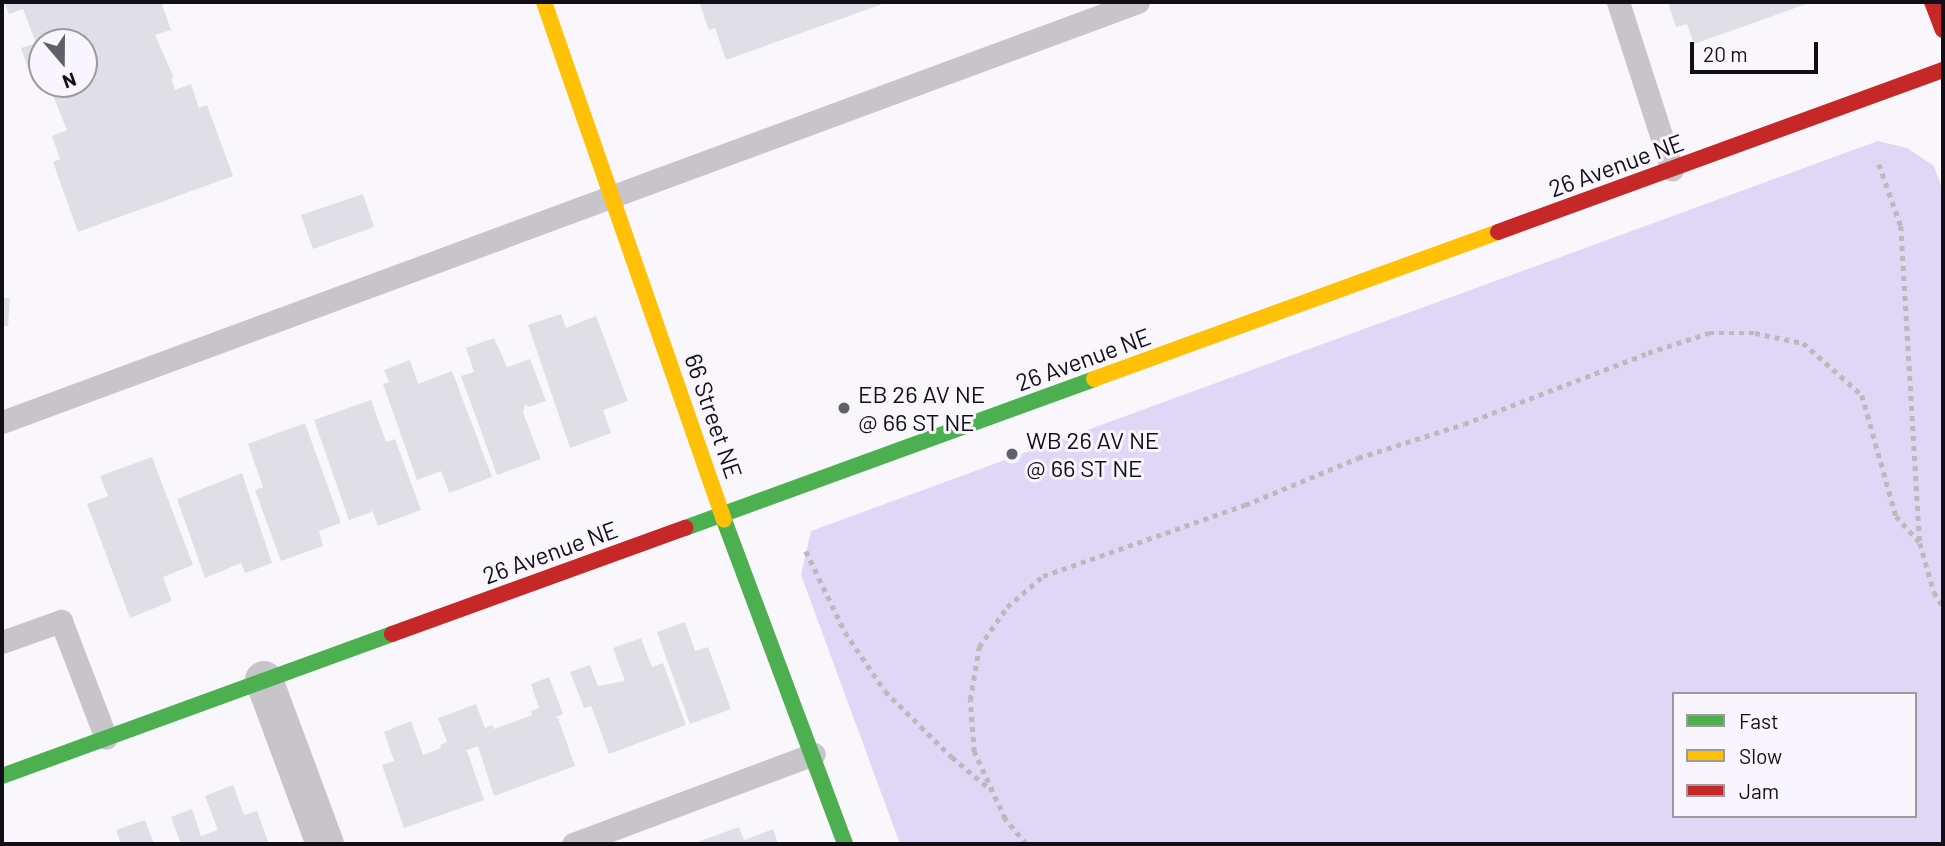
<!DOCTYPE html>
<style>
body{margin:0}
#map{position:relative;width:1945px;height:846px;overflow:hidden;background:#f9f7fb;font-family:Barlow,sans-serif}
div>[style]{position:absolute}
.green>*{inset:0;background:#e0d7f6}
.building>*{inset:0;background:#e1dfe6}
.path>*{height:4.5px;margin-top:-2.25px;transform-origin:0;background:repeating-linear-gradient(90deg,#bab9bc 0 5px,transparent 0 10px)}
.lane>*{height:23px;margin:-11.5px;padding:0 11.5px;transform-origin:11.5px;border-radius:11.5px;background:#c7c5ca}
.street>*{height:38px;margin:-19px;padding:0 19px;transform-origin:19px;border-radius:19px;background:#c7c5ca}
.fast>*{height:16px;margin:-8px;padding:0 8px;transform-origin:8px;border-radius:8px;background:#4caf50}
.slow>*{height:16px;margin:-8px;padding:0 8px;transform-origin:8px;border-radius:8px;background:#ffc107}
.jam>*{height:16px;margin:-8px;padding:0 8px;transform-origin:8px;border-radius:8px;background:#c62828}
.dots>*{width:19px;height:19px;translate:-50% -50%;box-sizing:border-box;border:4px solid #f8f6fc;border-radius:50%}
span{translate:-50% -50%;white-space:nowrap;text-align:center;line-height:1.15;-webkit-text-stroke:6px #f8f6fc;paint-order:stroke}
.street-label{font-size:24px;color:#110e18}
.poi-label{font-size:24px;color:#110e18}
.left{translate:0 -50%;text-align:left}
.frame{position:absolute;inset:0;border:4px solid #110e18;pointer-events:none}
.legend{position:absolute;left:1672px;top:692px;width:245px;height:126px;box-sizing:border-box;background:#f8f6fc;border:2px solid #9c99a1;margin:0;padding:9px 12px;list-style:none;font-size:21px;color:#110e18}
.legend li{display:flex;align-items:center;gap:14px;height:35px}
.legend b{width:35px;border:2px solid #9c99a1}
.north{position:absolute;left:28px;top:28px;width:70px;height:70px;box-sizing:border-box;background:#f8f6fc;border:2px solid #9c99a1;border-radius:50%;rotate:160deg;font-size:19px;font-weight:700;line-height:28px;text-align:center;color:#110e18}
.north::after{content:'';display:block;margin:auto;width:24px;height:32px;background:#626067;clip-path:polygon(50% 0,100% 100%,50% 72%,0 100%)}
.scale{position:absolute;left:1690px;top:42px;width:128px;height:32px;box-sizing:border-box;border:4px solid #110e18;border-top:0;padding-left:9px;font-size:21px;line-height:24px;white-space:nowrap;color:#110e18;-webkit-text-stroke:5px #f8f6fc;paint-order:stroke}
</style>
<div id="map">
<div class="green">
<div style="clip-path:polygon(evenodd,1878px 141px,1907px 148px,1934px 166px,1943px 192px,1943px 844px,900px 844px,801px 575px,811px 531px,1878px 141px,1674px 694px,1915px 694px,1915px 816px,1674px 816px,1674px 694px)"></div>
</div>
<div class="building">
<div style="clip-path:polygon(4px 2px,161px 2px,171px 30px,155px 35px,174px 78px,171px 78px,175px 90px,191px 84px,199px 108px,207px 105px,233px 176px,78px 232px,53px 162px,60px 159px,52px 136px,67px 130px,50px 88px,50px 84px,84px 84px,84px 42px,42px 42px,42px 76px,32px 80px,21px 48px,36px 43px,23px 9px,9px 14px)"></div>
<div style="clip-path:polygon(699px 2px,888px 2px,726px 60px,715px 28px,709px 30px)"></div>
<div style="clip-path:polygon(1672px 2px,1812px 2px,1694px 44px,1687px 24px,1676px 27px,1668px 3px)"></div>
<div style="clip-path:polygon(363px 194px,374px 227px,313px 249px,301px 215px)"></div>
<div style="clip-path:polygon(2px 298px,10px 298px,8px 326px,2px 326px)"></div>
<div style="clip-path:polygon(561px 314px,566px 328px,596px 316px,628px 401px,603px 410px,611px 433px,570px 448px,528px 325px)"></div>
<div style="clip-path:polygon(494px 338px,507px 367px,530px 359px,546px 401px,528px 407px,525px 404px,523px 413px,541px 459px,497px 475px,461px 376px,474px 372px,466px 348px)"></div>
<div style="clip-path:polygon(410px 360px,418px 384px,452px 371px,492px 477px,449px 493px,441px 471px,417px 480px,383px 384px,389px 382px,384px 370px)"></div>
<div style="clip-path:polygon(371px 400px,386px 442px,395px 439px,421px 510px,378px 526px,371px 507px,372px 512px,349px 520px,314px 420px)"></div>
<div style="clip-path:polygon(305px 423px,341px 523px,319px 531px,323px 546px,281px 561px,255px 490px,263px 487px,248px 444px)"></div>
<div style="clip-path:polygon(152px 457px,193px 565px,163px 577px,172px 601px,130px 618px,87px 504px,108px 496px,100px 476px)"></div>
<div style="clip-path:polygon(242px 473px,272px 563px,245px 573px,241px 563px,205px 578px,177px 499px)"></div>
<div style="clip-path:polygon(685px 622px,695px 651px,708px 647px,731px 709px,690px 724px,657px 632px)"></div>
<div style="clip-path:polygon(641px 638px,652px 667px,663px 663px,686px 725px,609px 754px,591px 706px,584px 708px,570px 672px,590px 665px,598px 686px,625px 681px,613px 648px)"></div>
<div style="clip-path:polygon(549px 677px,563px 714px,554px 718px,558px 718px,575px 766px,494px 796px,478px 746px,464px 751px,467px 751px,484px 800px,404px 828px,382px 765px,394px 761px,384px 732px,411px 721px,423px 755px,441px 748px,440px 745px,447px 742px,438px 718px,476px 704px,485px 728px,492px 725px,494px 729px,532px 715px,531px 711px,539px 708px,531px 684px)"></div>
<div style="clip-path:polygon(233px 785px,244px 815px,257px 811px,269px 844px,181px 844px,171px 817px,192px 809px,201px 836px,218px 830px,205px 796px)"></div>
<div style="clip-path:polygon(145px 820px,154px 844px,121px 844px,116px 830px)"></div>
<div style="clip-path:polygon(739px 827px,744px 840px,773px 829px,778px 844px,692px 844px)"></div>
</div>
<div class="path">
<div style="left:1879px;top:164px;width:66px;rotate:70.5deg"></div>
<div style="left:1901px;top:226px;width:318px;rotate:86.6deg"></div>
<div style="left:1920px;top:543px;width:51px;rotate:74.1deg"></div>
<div style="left:1934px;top:592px;width:17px;rotate:59deg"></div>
<div style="left:806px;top:551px;width:90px;rotate:64.3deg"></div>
<div style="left:845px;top:632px;width:71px;rotate:55.9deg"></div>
<div style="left:885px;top:691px;width:94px;rotate:44.6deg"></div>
<div style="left:952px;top:757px;width:51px;rotate:40.2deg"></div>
<div style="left:1026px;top:844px;width:33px;rotate:-130deg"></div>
<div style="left:1005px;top:819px;width:74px;rotate:-114.8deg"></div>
<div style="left:974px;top:752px;width:52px;rotate:-94.4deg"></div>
<div style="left:970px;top:700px;width:54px;rotate:-80.4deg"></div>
<div style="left:979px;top:647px;width:49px;rotate:-55deg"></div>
<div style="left:1007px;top:607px;width:48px;rotate:-40.7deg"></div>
<div style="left:1043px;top:576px;width:214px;rotate:-19.4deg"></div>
<div style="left:1245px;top:505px;width:122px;rotate:-22.6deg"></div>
<div style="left:1358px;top:458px;width:111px;rotate:-17.8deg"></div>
<div style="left:1464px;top:424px;width:197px;rotate:-21.1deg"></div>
<div style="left:1648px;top:353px;width:64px;rotate:-18.2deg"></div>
<div style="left:1709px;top:333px;width:46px"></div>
<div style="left:1755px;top:333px;width:49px;rotate:11.8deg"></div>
<div style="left:1803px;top:343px;width:79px;rotate:41.4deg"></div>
<div style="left:1862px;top:395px;width:126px;rotate:74.3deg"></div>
<div style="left:1896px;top:516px;width:36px;rotate:48deg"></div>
</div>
<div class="lane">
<div style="left:1618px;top:2px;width:176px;rotate:72.1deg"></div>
<div style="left:2px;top:422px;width:1211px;rotate:-20.29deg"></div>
<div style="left:2px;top:642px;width:63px;rotate:-19.6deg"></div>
<div style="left:61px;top:621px;width:125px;rotate:69deg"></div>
<div style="left:573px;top:844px;width:257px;rotate:-20.5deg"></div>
</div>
<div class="street">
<div style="left:264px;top:680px;width:175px;rotate:69.6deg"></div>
</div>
<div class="fast">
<div style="left:724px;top:520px;width:346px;rotate:69.5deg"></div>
<div style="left:685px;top:528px;width:435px;rotate:-20deg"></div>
<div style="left:2px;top:776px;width:415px;rotate:-20deg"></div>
</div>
<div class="slow">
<div style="left:544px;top:2px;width:548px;rotate:70.84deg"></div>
<div style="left:1094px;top:379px;width:430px;rotate:-20deg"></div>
</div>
<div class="jam">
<div style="left:1932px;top:2px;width:30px;rotate:69deg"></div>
<div style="left:1498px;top:232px;width:474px;rotate:-20deg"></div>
<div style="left:392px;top:634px;width:312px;rotate:-19.9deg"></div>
</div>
<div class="dots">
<div style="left:844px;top:408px;background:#626067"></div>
<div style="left:1012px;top:454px;background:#626067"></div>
</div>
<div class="street-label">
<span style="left:1616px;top:165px;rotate:-20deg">26 Avenue NE</span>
<span style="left:1083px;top:359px;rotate:-20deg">26 Avenue NE</span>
<span style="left:714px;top:416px;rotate:71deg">66 Street NE</span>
<span style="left:550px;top:552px;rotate:-20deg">26 Avenue NE</span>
</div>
<div class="poi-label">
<span class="left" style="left:858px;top:408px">EB 26 AV NE<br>@ 66 ST NE</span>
<span class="left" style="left:1026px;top:454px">WB 26 AV NE<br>@ 66 ST NE</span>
</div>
<div class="frame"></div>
<ul class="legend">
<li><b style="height:9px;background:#4caf50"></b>Fast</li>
<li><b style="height:9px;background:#ffc107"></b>Slow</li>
<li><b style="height:9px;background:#c62828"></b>Jam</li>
</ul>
<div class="north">N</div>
<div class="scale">20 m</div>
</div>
